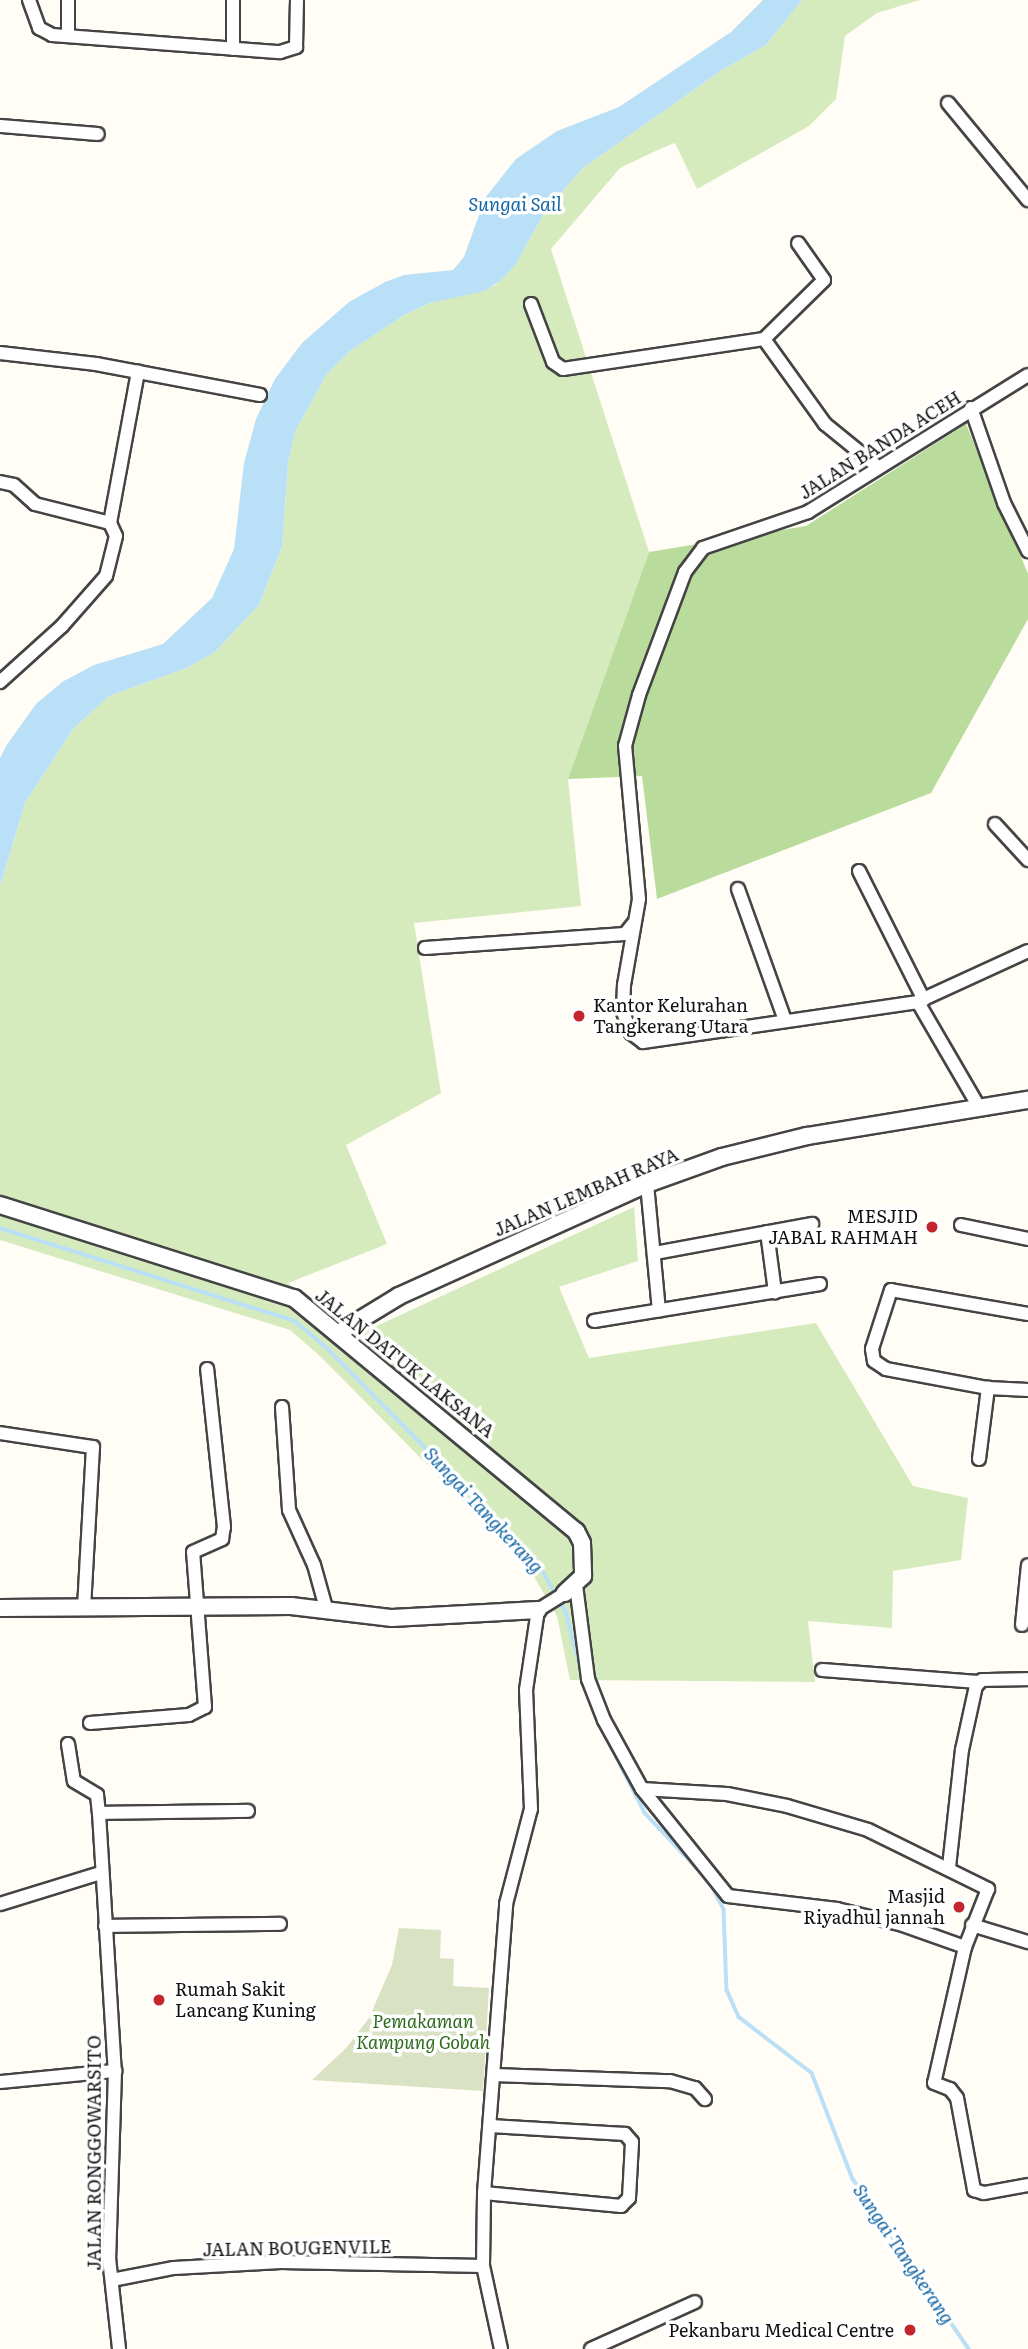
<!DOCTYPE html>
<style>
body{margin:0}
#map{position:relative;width:1028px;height:2349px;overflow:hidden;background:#fffdf5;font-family:Literata,serif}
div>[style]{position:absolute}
.green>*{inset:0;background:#d5ebbd}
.forest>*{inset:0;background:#b9dc9c}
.cemetery>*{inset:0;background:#d9e3c4}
.water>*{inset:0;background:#b9e0f7}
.stream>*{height:3.5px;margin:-1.75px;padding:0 1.75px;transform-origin:1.75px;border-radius:1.75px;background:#b9e0f7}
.roads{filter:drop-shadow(2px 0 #444) drop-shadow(-2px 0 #444) drop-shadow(0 2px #444) drop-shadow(0 -2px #444)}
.minor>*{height:12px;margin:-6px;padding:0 6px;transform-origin:6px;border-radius:6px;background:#fff}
.tertiary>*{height:16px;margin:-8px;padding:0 8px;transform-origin:8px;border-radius:8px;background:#fff}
.dots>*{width:19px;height:19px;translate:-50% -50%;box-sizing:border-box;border:4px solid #fff;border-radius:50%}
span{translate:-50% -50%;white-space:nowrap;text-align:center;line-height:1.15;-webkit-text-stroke:7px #fff;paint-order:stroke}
.street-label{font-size:18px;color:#111}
.poi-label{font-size:18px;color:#111}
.left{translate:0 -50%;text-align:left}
.right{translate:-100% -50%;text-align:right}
.park-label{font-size:18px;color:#2f6b1f;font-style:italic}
.water-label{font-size:19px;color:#1768a6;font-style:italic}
</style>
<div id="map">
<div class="green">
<div style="clip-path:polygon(802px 0,920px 0,877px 13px,845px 36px,836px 99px,809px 126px,697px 189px,675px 143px,662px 148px,620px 168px,551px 249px,649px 552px,568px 779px,581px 906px,414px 923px,441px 1093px,346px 1145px,387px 1244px,288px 1283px,355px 1336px,634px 1207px,638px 1261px,559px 1287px,589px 1358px,816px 1323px,913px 1486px,968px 1498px,961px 1560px,893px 1571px,892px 1628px,808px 1621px,815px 1682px,570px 1680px,557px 1616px,529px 1568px,320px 1356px,290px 1330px,0 1240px,0 886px,25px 803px,73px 729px,109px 696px,187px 668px,215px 652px,259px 605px,282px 547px,288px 464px,295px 432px,327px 374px,350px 351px,406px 314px,430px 303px,494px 286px,516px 264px,546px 210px,583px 168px,722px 70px,766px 45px)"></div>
</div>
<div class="forest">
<div style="clip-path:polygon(966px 424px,1028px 574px,1028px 619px,931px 793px,657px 899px,642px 776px,568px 779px,649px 552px,806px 526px)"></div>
</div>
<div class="cemetery">
<div style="clip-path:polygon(399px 1928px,441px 1930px,440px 1958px,454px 1959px,453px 1986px,489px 1988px,483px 2091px,312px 2080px,346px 2048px,369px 2018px,392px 1965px)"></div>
</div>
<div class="water">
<div style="clip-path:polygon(763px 0,802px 0,766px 45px,722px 70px,583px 168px,546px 210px,516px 264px,501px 280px,485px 291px,430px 303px,406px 314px,350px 351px,327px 374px,295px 432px,288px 464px,282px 547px,259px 605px,215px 652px,187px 668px,109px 696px,73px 729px,25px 803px,0 886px,0 758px,6px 746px,36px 704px,62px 682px,94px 665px,163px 644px,212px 598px,234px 549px,244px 463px,256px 419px,275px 379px,302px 343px,349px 302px,385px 282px,404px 275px,453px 270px,464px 257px,485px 198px,516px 159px,557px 131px,619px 107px,731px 32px)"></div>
</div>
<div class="stream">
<div style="left:0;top:1228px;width:309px;rotate:17.5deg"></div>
<div style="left:295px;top:1321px;width:42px;rotate:40.2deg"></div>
<div style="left:327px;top:1348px;width:299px;rotate:45.4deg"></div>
<div style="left:537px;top:1561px;width:59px;rotate:60.4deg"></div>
<div style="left:566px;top:1612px;width:90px;rotate:75.2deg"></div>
<div style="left:605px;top:1734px;width:89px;rotate:63.1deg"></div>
<div style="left:645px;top:1813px;width:95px;rotate:46.7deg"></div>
<div style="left:710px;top:1882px;width:31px;rotate:63deg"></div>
<div style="left:724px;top:1910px;width:80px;rotate:87.9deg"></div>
<div style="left:727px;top:1990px;width:30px;rotate:66deg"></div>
<div style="left:739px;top:2017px;width:92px;rotate:37.5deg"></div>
<div style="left:812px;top:2073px;width:114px;rotate:68.9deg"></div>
<div style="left:853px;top:2179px;width:206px;rotate:55.7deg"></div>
</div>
<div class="roads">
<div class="minor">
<div style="left:29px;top:0;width:30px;rotate:70deg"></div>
<div style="left:39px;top:28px;width:15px;rotate:28deg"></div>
<div style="left:52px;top:35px;width:229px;rotate:4.3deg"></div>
<div style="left:280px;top:52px;width:17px;rotate:-17deg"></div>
<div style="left:296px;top:47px;width:47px;rotate:-88.8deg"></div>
<div style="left:233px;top:0;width:49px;rotate:90deg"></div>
<div style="left:68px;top:36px;width:36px;rotate:-90deg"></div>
<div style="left:948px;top:103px;width:126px;rotate:50.5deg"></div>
<div style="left:0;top:126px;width:98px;rotate:4.7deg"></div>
<div style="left:531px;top:304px;width:62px;rotate:69.2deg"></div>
<div style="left:553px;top:362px;width:12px;rotate:35deg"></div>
<div style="left:563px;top:369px;width:203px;rotate:-8.5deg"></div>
<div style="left:764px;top:339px;width:84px;rotate:-44.5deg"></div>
<div style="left:824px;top:280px;width:45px;rotate:-125.1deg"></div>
<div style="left:764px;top:339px;width:105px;rotate:54.3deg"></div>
<div style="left:825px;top:424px;width:68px;rotate:39.1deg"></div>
<div style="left:0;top:353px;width:97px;rotate:6.5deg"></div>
<div style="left:96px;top:364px;width:167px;rotate:10.7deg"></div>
<div style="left:971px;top:408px;width:101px;rotate:70.8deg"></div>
<div style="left:1004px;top:503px;width:54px;rotate:63.4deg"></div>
<div style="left:0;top:482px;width:14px;rotate:12deg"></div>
<div style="left:14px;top:485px;width:28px;rotate:42deg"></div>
<div style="left:35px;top:504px;width:77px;rotate:14.2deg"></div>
<div style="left:110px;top:523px;width:14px;rotate:65deg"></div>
<div style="left:116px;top:536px;width:41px;rotate:104deg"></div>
<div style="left:106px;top:576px;width:67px;rotate:131.3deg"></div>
<div style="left:62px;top:626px;width:84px;rotate:137.9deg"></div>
<div style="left:110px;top:523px;width:154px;rotate:-79.5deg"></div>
<div style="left:995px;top:824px;width:49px;rotate:47.5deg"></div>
<div style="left:859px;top:871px;width:144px;rotate:63.3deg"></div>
<div style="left:738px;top:889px;width:139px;rotate:70.3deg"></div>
<div style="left:425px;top:948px;width:200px;rotate:-4deg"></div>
<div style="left:625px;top:934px;width:13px;rotate:-51deg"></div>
<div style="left:919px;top:1001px;width:120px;rotate:-24.6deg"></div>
<div style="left:979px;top:1107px;width:121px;rotate:-120.2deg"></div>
<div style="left:918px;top:1002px;width:278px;rotate:171.7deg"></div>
<div style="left:643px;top:1042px;width:15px;rotate:-143deg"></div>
<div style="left:631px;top:1033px;width:22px;rotate:-111deg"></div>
<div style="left:623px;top:1012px;width:27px;rotate:-88deg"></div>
<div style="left:624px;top:985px;width:87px;rotate:-80.1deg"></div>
<div style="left:639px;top:899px;width:154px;rotate:-95.2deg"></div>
<div style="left:625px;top:746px;width:53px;rotate:-74.6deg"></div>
<div style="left:639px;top:695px;width:131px;rotate:-69.5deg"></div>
<div style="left:685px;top:572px;width:30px;rotate:-53deg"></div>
<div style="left:703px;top:548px;width:111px;rotate:-18.9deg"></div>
<div style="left:808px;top:512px;width:259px;rotate:-31.9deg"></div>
<div style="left:647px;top:1184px;width:127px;rotate:84.6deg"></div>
<div style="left:961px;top:1225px;width:68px;rotate:11.8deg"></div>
<div style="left:767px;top:1232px;width:61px;rotate:82.4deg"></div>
<div style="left:655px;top:1253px;width:160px;rotate:-10.5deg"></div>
<div style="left:1028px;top:1314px;width:139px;rotate:-170.1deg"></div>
<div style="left:891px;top:1290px;width:62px;rotate:107.9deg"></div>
<div style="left:872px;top:1349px;width:12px;rotate:81deg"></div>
<div style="left:874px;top:1361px;width:14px;rotate:34deg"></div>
<div style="left:886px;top:1369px;width:104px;rotate:10.6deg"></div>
<div style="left:988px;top:1388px;width:40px;rotate:2.9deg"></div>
<div style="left:594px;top:1321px;width:229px;rotate:-9.3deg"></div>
<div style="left:282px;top:1407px;width:103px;rotate:86.1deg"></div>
<div style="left:289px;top:1510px;width:60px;rotate:65.6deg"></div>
<div style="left:314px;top:1565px;width:45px;rotate:74.4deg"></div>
<div style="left:0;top:1433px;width:94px;rotate:8.6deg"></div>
<div style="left:93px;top:1447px;width:162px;rotate:93.2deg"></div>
<div style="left:979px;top:1459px;width:72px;rotate:-82.8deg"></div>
<div style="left:576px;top:1585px;width:95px;rotate:82.7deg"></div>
<div style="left:588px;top:1679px;width:44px;rotate:68.7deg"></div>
<div style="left:604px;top:1720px;width:79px;rotate:61.2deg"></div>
<div style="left:642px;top:1789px;width:137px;rotate:51.2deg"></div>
<div style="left:728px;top:1896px;width:110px;rotate:6.8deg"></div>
<div style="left:837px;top:1909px;width:68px;rotate:13.6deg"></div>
<div style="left:903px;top:1925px;width:66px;rotate:19.5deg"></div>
<div style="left:1022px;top:1625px;width:60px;rotate:-84.3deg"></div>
<div style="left:822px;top:1670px;width:157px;rotate:4.4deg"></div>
<div style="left:90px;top:1723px;width:99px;rotate:-4.6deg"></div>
<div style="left:189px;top:1715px;width:18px;rotate:-27deg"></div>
<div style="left:205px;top:1707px;width:155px;rotate:-94.4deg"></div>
<div style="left:193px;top:1552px;width:32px;rotate:-24deg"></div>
<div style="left:222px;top:1539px;width:12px;rotate:-81deg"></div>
<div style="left:224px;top:1527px;width:159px;rotate:-96.1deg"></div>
<div style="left:68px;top:1744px;width:37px;rotate:81deg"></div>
<div style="left:74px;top:1781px;width:27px;rotate:31deg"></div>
<div style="left:97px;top:1795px;width:18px;rotate:84deg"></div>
<div style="left:99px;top:1813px;width:258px;rotate:86.5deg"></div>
<div style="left:115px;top:2071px;width:187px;rotate:91.8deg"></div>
<div style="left:109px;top:2258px;width:92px;rotate:83.7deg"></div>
<div style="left:642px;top:1789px;width:85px;rotate:3.4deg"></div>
<div style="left:727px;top:1794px;width:61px;rotate:11.3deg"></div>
<div style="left:787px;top:1806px;width:84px;rotate:16.5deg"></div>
<div style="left:868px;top:1830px;width:134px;rotate:26.2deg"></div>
<div style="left:988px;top:1889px;width:62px;rotate:111.6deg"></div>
<div style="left:965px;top:1947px;width:139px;rotate:102.8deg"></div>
<div style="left:934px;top:2083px;width:17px;rotate:21deg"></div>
<div style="left:950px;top:2089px;width:11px;rotate:52deg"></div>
<div style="left:957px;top:2098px;width:94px;rotate:79.5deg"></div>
<div style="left:974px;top:2190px;width:10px;rotate:17deg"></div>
<div style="left:984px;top:2193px;width:45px;rotate:-10.3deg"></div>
<div style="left:99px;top:1813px;width:149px;rotate:-0.8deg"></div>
<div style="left:949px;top:1867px;width:118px;rotate:-83.7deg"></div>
<div style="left:962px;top:1750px;width:66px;rotate:-77.7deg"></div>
<div style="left:976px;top:1686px;width:8px;rotate:-45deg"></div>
<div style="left:982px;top:1680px;width:46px;rotate:-1.2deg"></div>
<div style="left:0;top:1904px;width:106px;rotate:-17.1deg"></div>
<div style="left:972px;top:1925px;width:59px;rotate:16.9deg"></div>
<div style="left:105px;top:1926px;width:175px;rotate:-0.7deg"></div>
<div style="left:494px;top:2075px;width:176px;rotate:2deg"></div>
<div style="left:670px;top:2081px;width:26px;rotate:16deg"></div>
<div style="left:695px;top:2088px;width:15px;rotate:48deg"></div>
<div style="left:0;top:2082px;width:116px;rotate:-5.5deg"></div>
<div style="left:484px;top:2193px;width:138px;rotate:5.4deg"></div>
<div style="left:621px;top:2206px;width:11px;rotate:-45deg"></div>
<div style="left:629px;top:2198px;width:56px;rotate:-86.9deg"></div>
<div style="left:632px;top:2142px;width:11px;rotate:-131deg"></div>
<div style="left:625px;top:2134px;width:135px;rotate:-176.6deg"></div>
<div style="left:112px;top:2280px;width:63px;rotate:-11deg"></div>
<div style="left:174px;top:2268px;width:107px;rotate:-3.2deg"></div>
<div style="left:281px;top:2262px;width:202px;rotate:1.1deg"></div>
<div style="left:501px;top:2349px;width:85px;rotate:-102.2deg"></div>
<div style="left:483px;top:2266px;width:73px;rotate:-89.2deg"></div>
<div style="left:484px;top:2193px;width:290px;rotate:-85.6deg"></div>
<div style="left:506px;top:1904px;width:98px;rotate:-75.3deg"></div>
<div style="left:531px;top:1809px;width:119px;rotate:-92.4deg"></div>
<div style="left:526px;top:1690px;width:81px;rotate:-81.5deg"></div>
<div style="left:538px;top:1610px;width:32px;rotate:-32deg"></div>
<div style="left:591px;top:2349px;width:114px;rotate:-24.3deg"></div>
</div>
<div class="tertiary">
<div style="left:0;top:1205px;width:308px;rotate:17.6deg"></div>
<div style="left:294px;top:1298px;width:366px;rotate:39.6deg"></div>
<div style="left:576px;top:1531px;width:13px;rotate:63deg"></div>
<div style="left:582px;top:1543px;width:33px;rotate:88deg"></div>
<div style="left:583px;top:1576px;width:25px;rotate:137deg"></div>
<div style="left:340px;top:1332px;width:69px;rotate:-31.4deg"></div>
<div style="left:399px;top:1296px;width:272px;rotate:-24.3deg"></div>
<div style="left:647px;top:1184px;width:80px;rotate:-19.8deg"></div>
<div style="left:722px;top:1157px;width:88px;rotate:-13.9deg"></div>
<div style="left:807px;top:1136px;width:224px;rotate:-9.3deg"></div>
<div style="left:0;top:1608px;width:291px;rotate:-0.4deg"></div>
<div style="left:291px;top:1606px;width:102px;rotate:6.8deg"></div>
<div style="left:392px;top:1618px;width:146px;rotate:-3.1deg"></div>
</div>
</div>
<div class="dots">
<div style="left:579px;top:1016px;background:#c4262e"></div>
<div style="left:932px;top:1227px;background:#c4262e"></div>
<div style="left:959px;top:1907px;background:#c4262e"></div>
<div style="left:159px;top:2000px;background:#c4262e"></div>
<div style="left:910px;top:2330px;background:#c4262e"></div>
</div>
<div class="street-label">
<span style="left:880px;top:445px;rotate:-32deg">JALAN BANDA ACEH</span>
<span style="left:586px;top:1192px;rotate:-23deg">JALAN LEMBAH RAYA</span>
<span style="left:405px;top:1363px;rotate:39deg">JALAN DATUK LAKSANA</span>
<span style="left:94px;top:2153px;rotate:-90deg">JALAN RONGGOWARSITO</span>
<span style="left:297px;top:2248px;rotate:-1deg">JALAN BOUGENVILE</span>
</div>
<div class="poi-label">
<span class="left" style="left:593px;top:1016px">Kantor Kelurahan<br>Tangkerang Utara</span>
<span class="right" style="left:918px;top:1227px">MESJID<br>JABAL RAHMAH</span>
<span class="right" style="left:945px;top:1907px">Masjid<br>Riyadhul jannah</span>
<span class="left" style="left:175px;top:2000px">Rumah Sakit<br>Lancang Kuning</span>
<span class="right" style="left:894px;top:2330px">Pekanbaru Medical Centre</span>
</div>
<div class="park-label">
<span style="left:423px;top:2032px">Pemakaman<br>Kampung Gobah</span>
</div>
<div class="water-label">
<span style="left:515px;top:204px">Sungai Sail</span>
<span style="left:484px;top:1510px;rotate:47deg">Sungai Tangkerang</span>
<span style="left:904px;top:2254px;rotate:56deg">Sungai Tangkerang</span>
</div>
</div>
